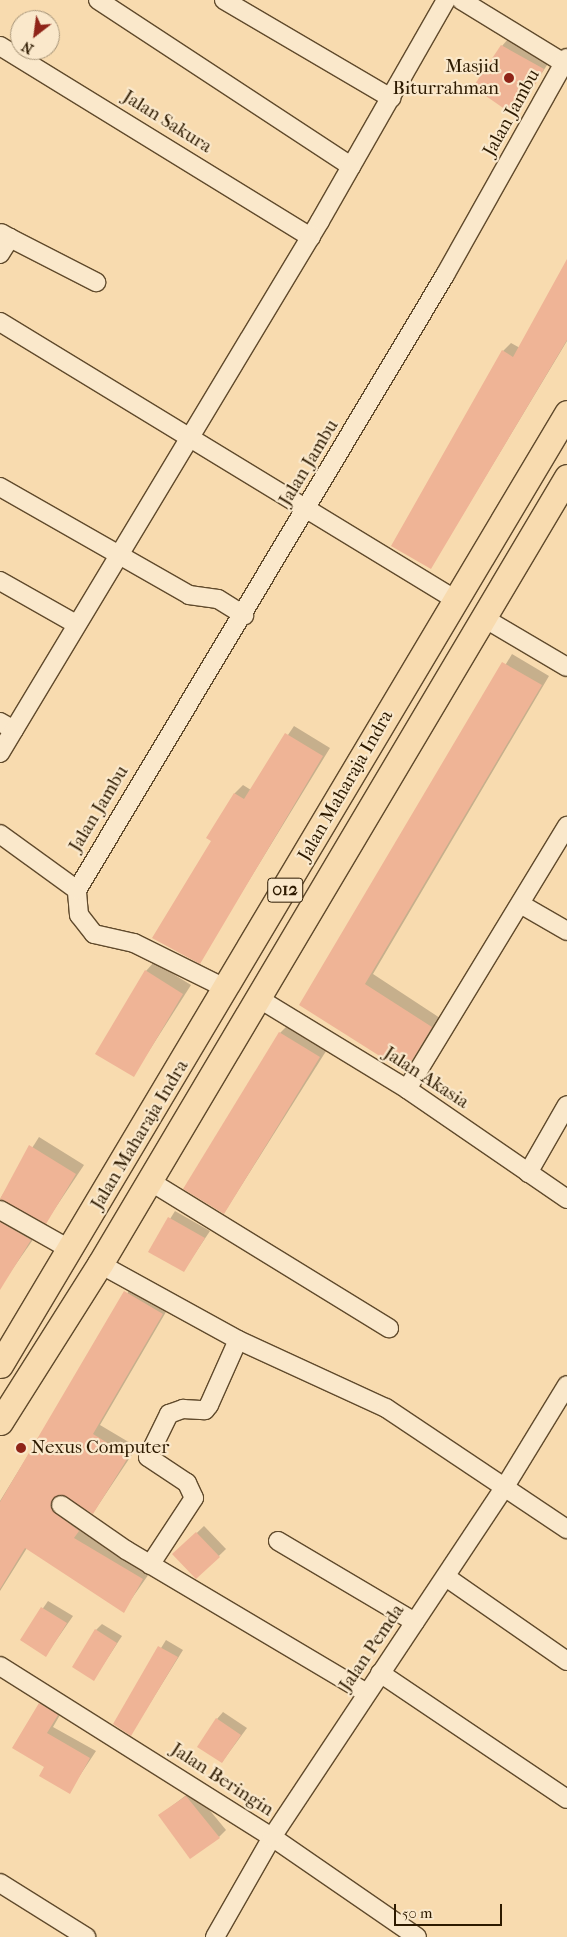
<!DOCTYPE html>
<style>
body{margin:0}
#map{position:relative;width:567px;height:1937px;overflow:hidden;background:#f8dbaf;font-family:"IM FELL French Canon",serif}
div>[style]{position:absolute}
.shadow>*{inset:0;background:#0003}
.building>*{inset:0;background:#efb496}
.roads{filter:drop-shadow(1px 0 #604a2c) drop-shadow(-1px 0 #604a2c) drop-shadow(0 1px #604a2c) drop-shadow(0 -1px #604a2c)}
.minor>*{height:18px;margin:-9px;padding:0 9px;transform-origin:9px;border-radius:9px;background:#fae8cb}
.highway>*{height:25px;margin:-12.5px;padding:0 12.5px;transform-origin:12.5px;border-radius:12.5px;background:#f8dbaf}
.dots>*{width:14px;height:14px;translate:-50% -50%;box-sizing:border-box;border:2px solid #fae8cb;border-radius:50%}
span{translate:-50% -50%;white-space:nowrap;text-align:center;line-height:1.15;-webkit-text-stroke:4.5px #fae8cb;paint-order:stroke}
.shield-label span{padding:1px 4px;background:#fae8cb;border:1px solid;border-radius:4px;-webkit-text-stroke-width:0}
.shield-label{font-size:18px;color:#2d1a00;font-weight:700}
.poi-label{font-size:19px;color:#2d1a00}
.right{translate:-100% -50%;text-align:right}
.left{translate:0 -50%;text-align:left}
.street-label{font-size:19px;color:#2d1a00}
.north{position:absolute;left:10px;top:10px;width:50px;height:50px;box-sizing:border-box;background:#fae8cb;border:1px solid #a8967a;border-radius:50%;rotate:210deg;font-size:14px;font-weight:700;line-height:20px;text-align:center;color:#2d1a00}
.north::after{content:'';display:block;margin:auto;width:18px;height:22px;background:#8f2418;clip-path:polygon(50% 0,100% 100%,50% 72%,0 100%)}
.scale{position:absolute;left:394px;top:1904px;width:108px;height:22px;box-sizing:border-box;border:2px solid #2d1a00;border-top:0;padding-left:6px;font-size:15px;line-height:18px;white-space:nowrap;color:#2d1a00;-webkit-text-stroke:4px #fae8cb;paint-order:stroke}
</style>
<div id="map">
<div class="shadow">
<div style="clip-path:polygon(508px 39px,549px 62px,515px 115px,502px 46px)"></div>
<div style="clip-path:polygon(567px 265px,567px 341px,431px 567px,503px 351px,511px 343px,520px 348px)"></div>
<div style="clip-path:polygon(512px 654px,549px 676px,373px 974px,440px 1018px,405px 1071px,301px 1005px)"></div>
<div style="clip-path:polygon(294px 726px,330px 748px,199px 962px,213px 840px,208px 838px,235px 793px,243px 785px,251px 790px)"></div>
<div style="clip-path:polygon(154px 962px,191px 985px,133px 1076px,146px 971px)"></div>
<div style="clip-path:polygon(289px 1024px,328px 1048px,224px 1213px,280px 1033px)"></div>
<div style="clip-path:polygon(39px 1137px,84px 1165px,46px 1222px,0 1199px)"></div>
<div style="clip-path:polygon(0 1205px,39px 1231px,0 1287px)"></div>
<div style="clip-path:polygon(175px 1211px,210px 1231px,184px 1270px,150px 1251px)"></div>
<div style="clip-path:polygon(133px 1284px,170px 1305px,100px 1425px,137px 1447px,93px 1513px,62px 1493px,59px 1496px,151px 1571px,123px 1611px,27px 1548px,0 1591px,0 1501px)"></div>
<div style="clip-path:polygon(204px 1526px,226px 1549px,196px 1578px,174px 1555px)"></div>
<div style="clip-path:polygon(48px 1601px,73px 1616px,46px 1655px,21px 1640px)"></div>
<div style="clip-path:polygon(102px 1624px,122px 1636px,94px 1679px,96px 1630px)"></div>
<div style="clip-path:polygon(166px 1640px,183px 1650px,131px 1734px,114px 1724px)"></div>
<div style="clip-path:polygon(46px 1697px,64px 1708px,53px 1727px,96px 1751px,69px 1792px,46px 1767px,40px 1704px)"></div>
<div style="clip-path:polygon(223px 1712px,247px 1728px,222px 1762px,217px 1719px)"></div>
<div style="clip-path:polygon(193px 1790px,226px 1830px,219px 1837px,160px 1815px)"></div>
</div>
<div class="building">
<div style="clip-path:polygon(501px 45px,544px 69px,516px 117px,473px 87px)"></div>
<div style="clip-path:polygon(567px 259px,567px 340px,431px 569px,391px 546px,502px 350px,513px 357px)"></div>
<div style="clip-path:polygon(502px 662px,542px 685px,365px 984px,432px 1027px,405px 1072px,299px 1005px)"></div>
<div style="clip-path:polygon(285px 733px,323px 756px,200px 964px,152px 938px,211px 841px,206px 838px,234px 793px,244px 799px)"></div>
<div style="clip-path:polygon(145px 970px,183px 994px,134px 1077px,95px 1054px)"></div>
<div style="clip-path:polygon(279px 1032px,320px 1057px,224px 1214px,183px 1189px)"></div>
<div style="clip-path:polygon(29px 1145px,76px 1174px,46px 1224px,0 1199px)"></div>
<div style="clip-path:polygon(168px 1217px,205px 1238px,184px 1272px,148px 1252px)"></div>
<div style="clip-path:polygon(0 1222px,31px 1240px,0 1290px)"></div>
<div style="clip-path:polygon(124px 1291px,163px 1314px,93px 1434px,129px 1456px,93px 1514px,62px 1495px,50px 1505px,55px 1513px,79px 1531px,74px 1538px,143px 1579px,124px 1613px,25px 1548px,0 1589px,0 1502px)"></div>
<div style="clip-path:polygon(196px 1532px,220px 1557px,196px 1579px,172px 1554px)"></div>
<div style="clip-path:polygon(41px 1607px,67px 1623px,46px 1657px,20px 1640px)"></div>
<div style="clip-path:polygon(95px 1629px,117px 1643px,94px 1681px,72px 1667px)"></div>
<div style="clip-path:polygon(158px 1646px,178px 1657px,131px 1736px,113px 1724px)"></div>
<div style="clip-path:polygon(39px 1703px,58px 1715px,47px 1733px,90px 1758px,70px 1794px,39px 1776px,44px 1767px,12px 1748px)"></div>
<div style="clip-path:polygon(216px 1718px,241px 1735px,222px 1763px,197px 1747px)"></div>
<div style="clip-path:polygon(186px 1796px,220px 1838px,190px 1859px,158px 1815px)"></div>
</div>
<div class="roads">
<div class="minor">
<div style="left:98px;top:0;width:303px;rotate:33.3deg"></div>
<div style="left:224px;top:0;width:194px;rotate:30.4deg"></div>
<div style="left:461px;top:0;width:124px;rotate:31.5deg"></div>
<div style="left:0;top:46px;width:365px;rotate:31.6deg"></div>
<div style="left:10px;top:238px;width:97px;rotate:27.1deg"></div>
<div style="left:0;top:254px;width:19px;rotate:-58deg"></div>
<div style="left:10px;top:238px;width:10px;rotate:-151deg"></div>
<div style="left:0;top:322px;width:534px;rotate:31.37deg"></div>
<div style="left:0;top:487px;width:218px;rotate:29.7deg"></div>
<div style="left:189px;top:595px;width:29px;rotate:8deg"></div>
<div style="left:218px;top:599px;width:31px;rotate:32deg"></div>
<div style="left:0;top:581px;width:87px;rotate:29.5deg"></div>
<div style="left:484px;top:618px;width:96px;rotate:30.6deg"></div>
<div style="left:0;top:722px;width:16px;rotate:30deg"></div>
<div style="left:0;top:753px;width:621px;rotate:-58.97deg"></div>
<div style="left:320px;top:221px;width:254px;rotate:-60.3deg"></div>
<div style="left:0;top:834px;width:95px;rotate:36deg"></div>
<div style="left:522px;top:905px;width:52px;rotate:30deg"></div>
<div style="left:227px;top:989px;width:104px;rotate:-153.7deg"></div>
<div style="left:134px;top:943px;width:41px;rotate:-167.3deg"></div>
<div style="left:94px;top:934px;width:24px;rotate:-128deg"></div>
<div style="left:79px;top:915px;width:25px;rotate:-95deg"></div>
<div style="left:77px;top:890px;width:717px;rotate:-59.1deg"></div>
<div style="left:445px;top:275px;width:249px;rotate:-60.7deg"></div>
<div style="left:258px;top:998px;width:175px;rotate:31.4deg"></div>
<div style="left:407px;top:1089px;width:194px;rotate:34.5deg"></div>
<div style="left:407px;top:1089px;width:308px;rotate:-58.7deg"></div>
<div style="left:528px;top:1173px;width:78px;rotate:-60.2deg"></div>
<div style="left:148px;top:1180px;width:283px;rotate:31.6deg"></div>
<div style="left:0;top:1210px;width:81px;rotate:29.4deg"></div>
<div style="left:100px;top:1264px;width:158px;rotate:28.8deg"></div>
<div style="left:238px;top:1340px;width:163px;rotate:24.7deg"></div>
<div style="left:386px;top:1408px;width:218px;rotate:33.8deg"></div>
<div style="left:61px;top:1505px;width:79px;rotate:34.7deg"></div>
<div style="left:126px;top:1550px;width:280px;rotate:30.7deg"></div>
<div style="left:278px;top:1541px;width:159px;rotate:30.6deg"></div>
<div style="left:150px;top:1565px;width:80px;rotate:-56.7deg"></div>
<div style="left:194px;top:1498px;width:17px;rotate:-115deg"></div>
<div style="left:187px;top:1483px;width:47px;rotate:-146.3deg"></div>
<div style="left:148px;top:1457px;width:48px;rotate:-64deg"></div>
<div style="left:169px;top:1414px;width:15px;rotate:-20deg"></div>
<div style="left:183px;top:1409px;width:22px;rotate:3deg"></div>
<div style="left:205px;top:1410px;width:6px;rotate:-51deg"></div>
<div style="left:209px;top:1405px;width:71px;rotate:-66deg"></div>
<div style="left:446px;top:1577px;width:147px;rotate:34.8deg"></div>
<div style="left:0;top:1666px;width:321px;rotate:32.2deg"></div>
<div style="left:272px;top:1837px;width:176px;rotate:34.6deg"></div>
<div style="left:380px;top:1673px;width:225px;rotate:34deg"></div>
<div style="left:0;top:1883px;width:102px;rotate:32.1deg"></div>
<div style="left:215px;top:1937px;width:115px;rotate:-60.3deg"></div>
<div style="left:272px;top:1837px;width:423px;rotate:-56.4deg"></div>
<div style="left:506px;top:1485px;width:117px;rotate:-58.6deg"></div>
</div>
<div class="highway">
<div style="left:0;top:1365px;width:1108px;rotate:-59.22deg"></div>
<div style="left:0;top:1422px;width:187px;rotate:-57.7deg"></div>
<div style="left:100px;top:1264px;width:915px;rotate:-59.32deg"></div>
</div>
</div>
<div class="dots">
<div style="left:509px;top:78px;background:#8f2418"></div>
<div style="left:21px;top:1448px;background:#8f2418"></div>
</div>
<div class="shield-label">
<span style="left:285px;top:890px">012</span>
</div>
<div class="poi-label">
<span class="right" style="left:499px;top:78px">Masjid<br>Biturrahman</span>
<span class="left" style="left:31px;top:1448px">Nexus Computer</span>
</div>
<div class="street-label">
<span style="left:512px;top:113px;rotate:-61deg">Jalan Jambu</span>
<span style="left:167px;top:122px;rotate:32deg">Jalan Sakura</span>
<span style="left:309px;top:463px;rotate:-59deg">Jalan Jambu</span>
<span style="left:346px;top:786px;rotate:-60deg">Jalan Maharaja Indra</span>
<span style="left:99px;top:809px;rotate:-59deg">Jalan Jambu</span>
<span style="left:426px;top:1078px;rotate:33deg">Jalan Akasia</span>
<span style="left:140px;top:1135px;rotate:-59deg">Jalan Maharaja Indra</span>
<span style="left:372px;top:1648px;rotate:-56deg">Jalan Pemda</span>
<span style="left:222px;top:1780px;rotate:33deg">Jalan Beringin</span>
</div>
<div class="north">N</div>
<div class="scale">50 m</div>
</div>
